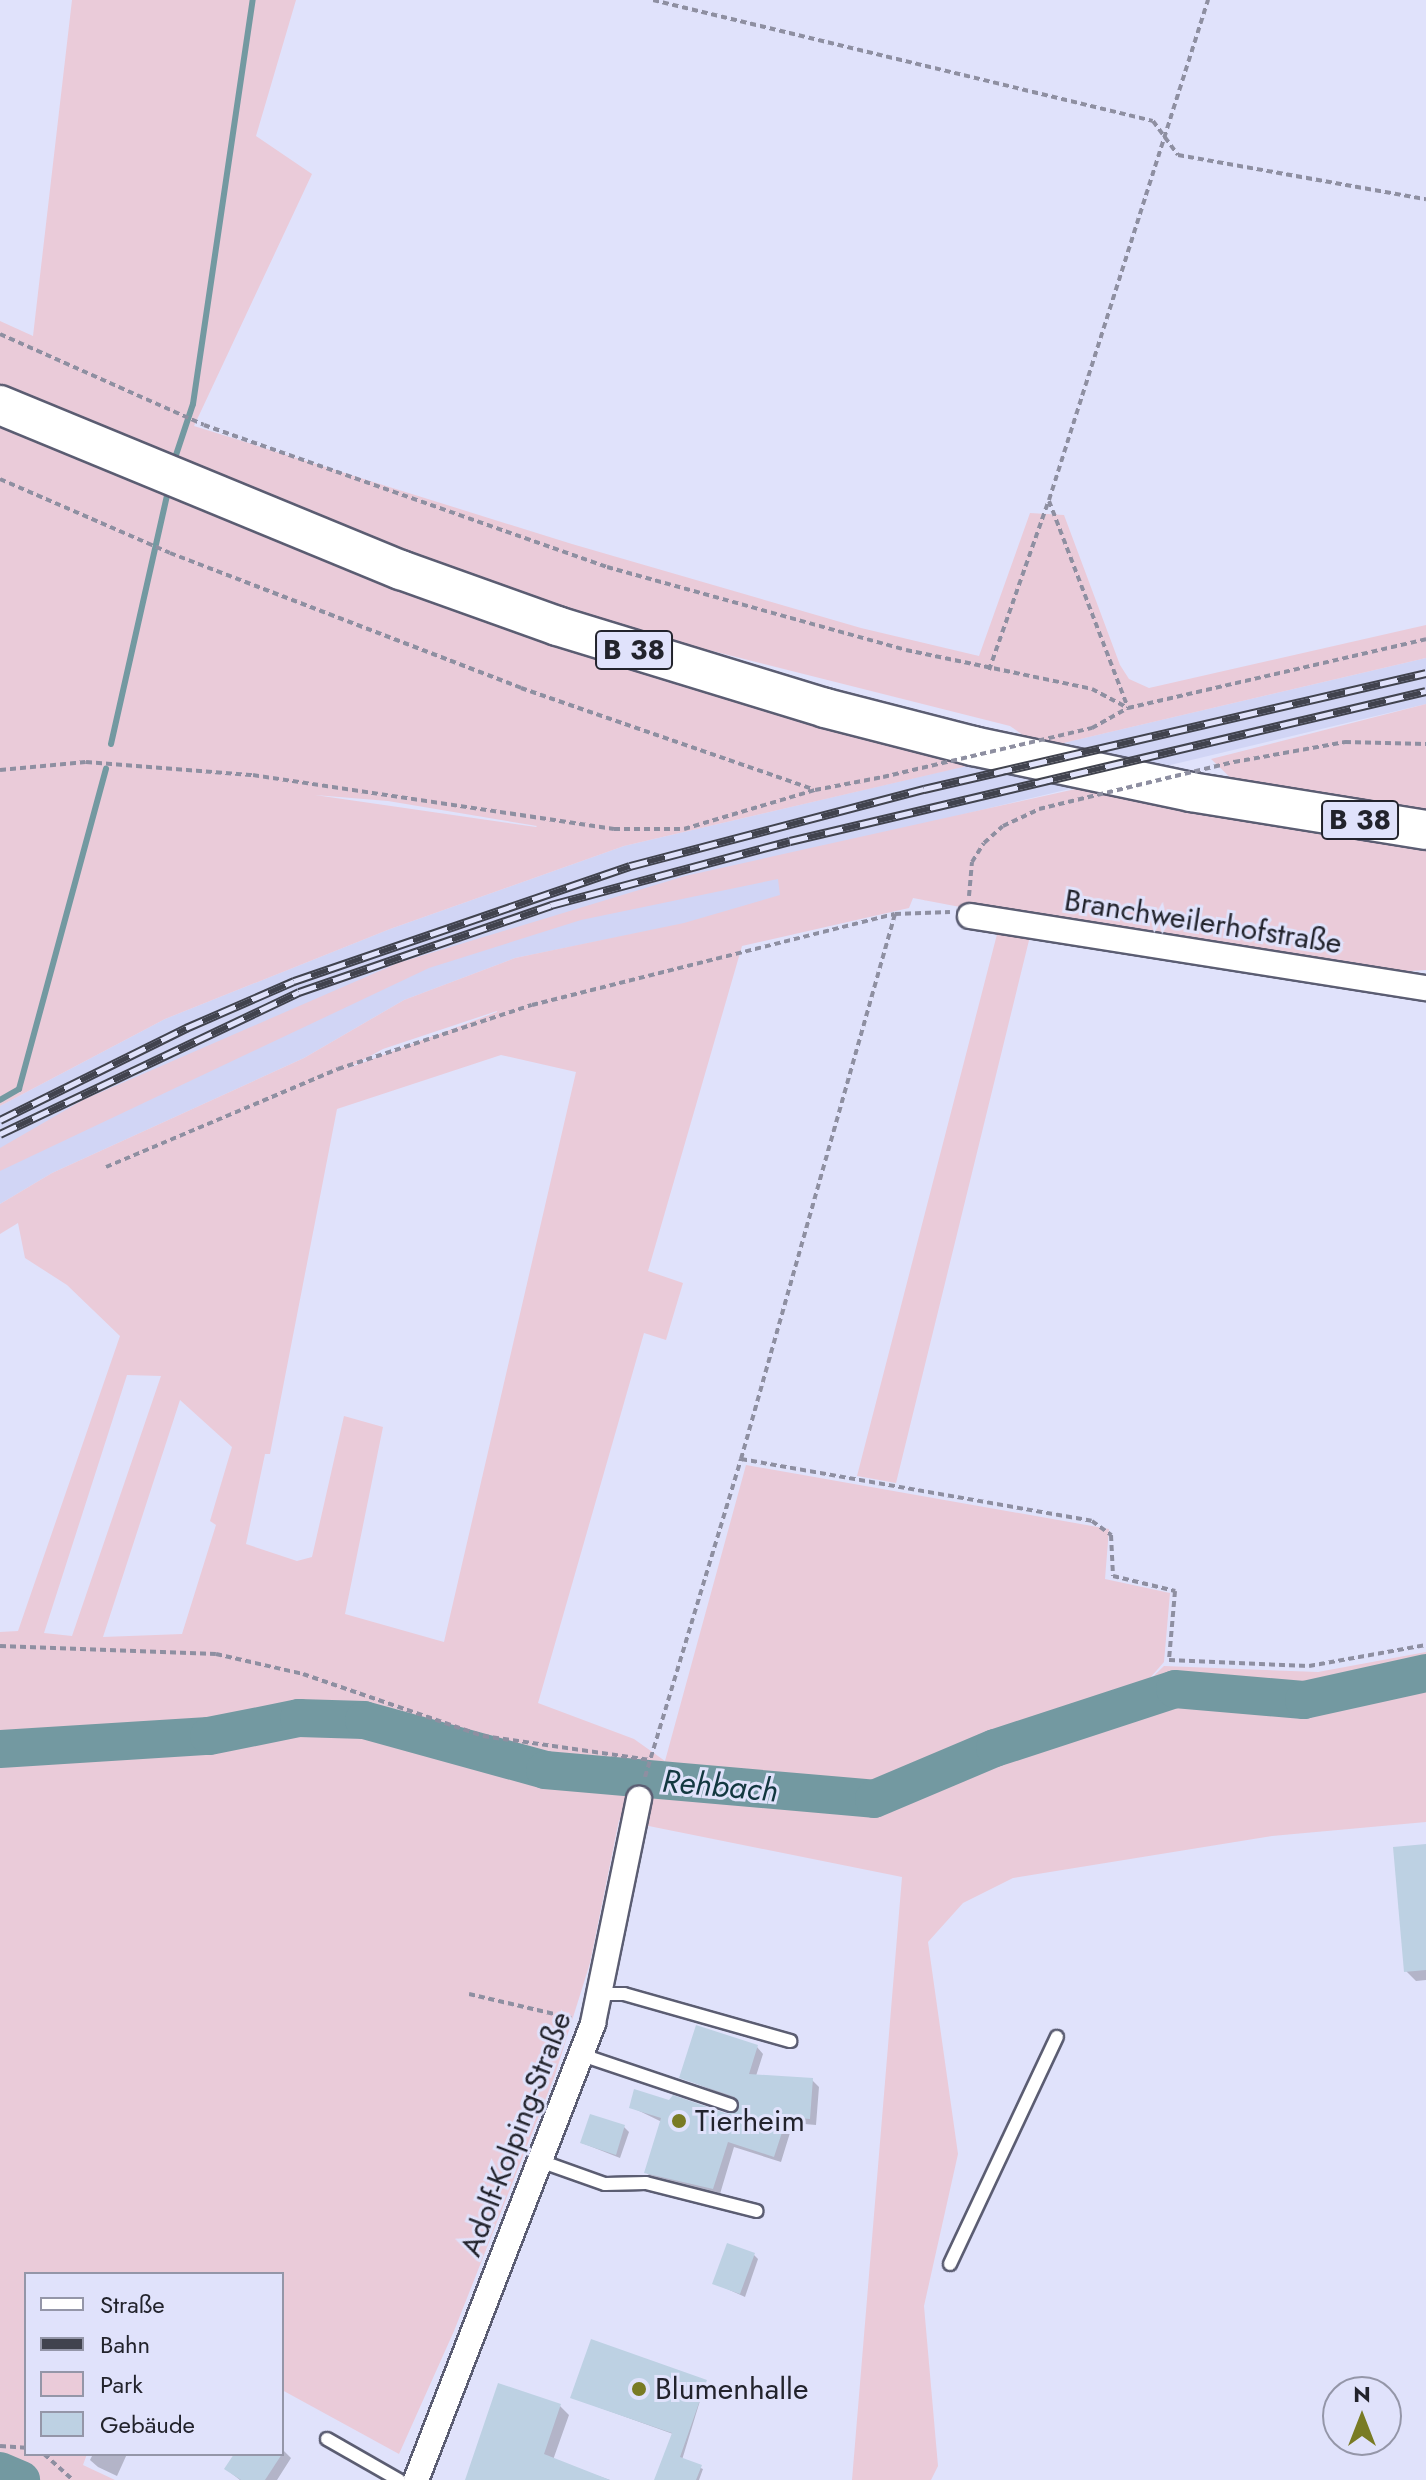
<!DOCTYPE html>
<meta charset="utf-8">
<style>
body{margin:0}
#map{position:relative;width:1426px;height:2480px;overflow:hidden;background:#e0e2fb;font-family:Jost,sans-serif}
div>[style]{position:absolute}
.built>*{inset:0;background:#d1d5f5}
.green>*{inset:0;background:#eacbd9}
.shadow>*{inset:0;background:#0003}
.stream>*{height:6px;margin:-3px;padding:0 3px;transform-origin:3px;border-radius:3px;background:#7399a1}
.river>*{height:38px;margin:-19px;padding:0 19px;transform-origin:19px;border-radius:19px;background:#7399a1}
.building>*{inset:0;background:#bdd1e3}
.path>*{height:4px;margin-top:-2px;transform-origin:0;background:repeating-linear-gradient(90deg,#8e8fa1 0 6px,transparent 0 10px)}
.roads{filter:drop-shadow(2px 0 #5b5d72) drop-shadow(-2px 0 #5b5d72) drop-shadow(0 2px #5b5d72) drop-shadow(0 -2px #5b5d72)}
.lane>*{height:12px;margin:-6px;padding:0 6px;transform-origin:6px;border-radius:6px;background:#fff}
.street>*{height:24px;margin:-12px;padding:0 12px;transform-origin:12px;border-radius:12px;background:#fff}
.primary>*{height:38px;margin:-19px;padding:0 19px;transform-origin:19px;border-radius:19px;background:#fff}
.rail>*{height:9px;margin-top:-4.5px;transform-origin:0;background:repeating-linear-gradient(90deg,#e0e2fb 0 18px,#41434e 0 36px);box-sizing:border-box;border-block:2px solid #41434e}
.path-bridge>*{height:4px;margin-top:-2px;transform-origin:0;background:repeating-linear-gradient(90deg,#8e8fa1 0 6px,transparent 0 10px)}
.dots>*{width:22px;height:22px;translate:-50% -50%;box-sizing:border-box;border:4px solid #e0e2fb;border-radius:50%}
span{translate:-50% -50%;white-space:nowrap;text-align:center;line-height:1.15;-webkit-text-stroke:6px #e0e2fb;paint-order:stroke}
.shield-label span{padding:2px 6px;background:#e0e2fb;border:2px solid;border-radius:6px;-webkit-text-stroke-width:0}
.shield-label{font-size:28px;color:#22232c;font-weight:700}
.street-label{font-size:30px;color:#22232c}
.poi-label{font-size:30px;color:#22232c}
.left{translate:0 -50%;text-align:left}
.water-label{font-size:32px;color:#133840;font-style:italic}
.legend{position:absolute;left:24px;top:2272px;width:260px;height:184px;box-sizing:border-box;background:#e0e2fb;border:2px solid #9496a8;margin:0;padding:10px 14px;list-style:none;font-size:24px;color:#22232c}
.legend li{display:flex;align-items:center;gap:16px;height:40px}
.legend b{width:40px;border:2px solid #9496a8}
.north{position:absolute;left:1322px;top:2376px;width:80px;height:80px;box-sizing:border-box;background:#e0e2fb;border:2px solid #9496a8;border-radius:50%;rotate:0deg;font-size:22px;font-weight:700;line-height:32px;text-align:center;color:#22232c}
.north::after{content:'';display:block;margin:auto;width:28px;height:36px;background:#797b24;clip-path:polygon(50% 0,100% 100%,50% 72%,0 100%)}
</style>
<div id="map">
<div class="built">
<div style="clip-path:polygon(1426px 658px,1426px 704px,944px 819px,817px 862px,792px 902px,515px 958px,404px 1000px,304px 1058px,52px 1173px,0 1204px,0 1106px,165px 1019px,390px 929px,624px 846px)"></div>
</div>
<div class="green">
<div style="clip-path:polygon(72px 0,296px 0,256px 136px,312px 174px,194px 426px,572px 544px,861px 628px,979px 656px,1030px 513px,1064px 515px,1120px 665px,1129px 679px,1149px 688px,1426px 625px,1426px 658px,1042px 748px,1010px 726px,573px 616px,186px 467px,0 386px,0 321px,33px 336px)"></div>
<div style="clip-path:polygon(evenodd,0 416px,980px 763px,624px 846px,390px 929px,165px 1019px,0 1106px,0 416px,315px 795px,388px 801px,537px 826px,536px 827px,315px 795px)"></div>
<div style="clip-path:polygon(1426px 704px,1426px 818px,1236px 783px,1211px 759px)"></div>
<div style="clip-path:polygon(evenodd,1098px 784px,1155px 804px,1426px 847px,1426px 970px,1370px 974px,1033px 924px,896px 1483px,857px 1476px,1002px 915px,913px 898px,909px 908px,742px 946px,648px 1271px,683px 1283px,666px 1340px,644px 1333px,538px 1703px,634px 1739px,665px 1761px,746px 1465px,1109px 1529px,1105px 1579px,1170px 1593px,1164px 1662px,1143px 1686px,1164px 1666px,1318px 1672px,1426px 1652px,1426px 1822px,1272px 1836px,1013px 1878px,963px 1903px,928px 1942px,958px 2154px,924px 2306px,938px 2466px,931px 2480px,852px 2480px,902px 1877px,619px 1820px,590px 1963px,555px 2075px,454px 2331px,399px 2454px,282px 2390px,282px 2274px,26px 2274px,26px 2454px,87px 2454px,83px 2465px,115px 2480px,0 2480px,0 1632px,18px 1631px,120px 1336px,67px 1285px,25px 1258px,18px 1223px,0 1234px,0 1204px,52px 1173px,304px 1058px,404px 1000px,515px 958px,684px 923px,780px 895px,778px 879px,581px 920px,429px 968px,0 1171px,0 1148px,83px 1100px,398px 963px,685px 876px,1098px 784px,497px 1011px,497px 1012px,346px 1069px,383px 1049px,497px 1011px,1098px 784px,501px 1055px,576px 1072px,444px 1642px,345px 1614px,383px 1427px,344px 1416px,312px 1557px,297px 1561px,246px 1544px,265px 1454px,270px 1454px,337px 1109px,501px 1055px,1098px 784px,127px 1375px,161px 1376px,72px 1636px,44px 1633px,127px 1375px,1098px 784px,180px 1400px,232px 1447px,210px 1521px,216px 1525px,182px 1634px,103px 1637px,180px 1400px)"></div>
</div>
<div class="shadow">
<div style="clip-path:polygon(1426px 1846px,1426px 1980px,1416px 1981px,1406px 1971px)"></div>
<div style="clip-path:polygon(757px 2047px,763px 2054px,756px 2076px,812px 2080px,819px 2087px,816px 2125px,793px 2123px,781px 2162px,734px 2147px,720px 2194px,653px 2179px,646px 2172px,662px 2122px,631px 2107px,728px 2116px,742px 2110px,738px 2101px,681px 2077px)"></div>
<div style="clip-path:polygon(624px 2127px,629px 2132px,620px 2158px,582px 2143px)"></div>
<div style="clip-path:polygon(754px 2255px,758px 2259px,745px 2297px,714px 2283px)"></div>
<div style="clip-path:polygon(706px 2381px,682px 2460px,703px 2469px,699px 2480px,656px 2480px,673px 2434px,573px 2398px)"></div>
<div style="clip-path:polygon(560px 2406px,569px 2415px,553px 2460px,610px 2480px,467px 2480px)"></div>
<div style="clip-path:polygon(282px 2449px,291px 2458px,277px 2480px,240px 2480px,226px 2469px,236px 2454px,282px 2454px)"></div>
<div style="clip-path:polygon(93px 2454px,127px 2454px,117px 2476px,98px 2467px,90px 2460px)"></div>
</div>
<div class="stream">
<div style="left:173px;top:464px;width:63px;rotate:-71.6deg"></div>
<div style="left:193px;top:404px;width:408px;rotate:-81.6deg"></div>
<div style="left:111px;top:744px;width:263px;rotate:-77.3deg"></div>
<div style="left:0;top:1100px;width:22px;rotate:-30deg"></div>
<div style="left:19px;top:1089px;width:332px;rotate:-74.8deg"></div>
</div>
<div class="river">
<div style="left:0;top:1749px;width:209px;rotate:-3.6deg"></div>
<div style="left:209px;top:1736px;width:92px;rotate:-11.3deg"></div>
<div style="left:299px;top:1718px;width:65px;rotate:1.8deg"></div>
<div style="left:364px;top:1720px;width:188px;rotate:15.4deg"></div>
<div style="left:545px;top:1770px;width:330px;rotate:5deg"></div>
<div style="left:874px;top:1799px;width:131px;rotate:-22.9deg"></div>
<div style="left:995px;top:1748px;width:189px;rotate:-18.1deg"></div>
<div style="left:1175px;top:1689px;width:129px;rotate:4.9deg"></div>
<div style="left:1304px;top:1700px;width:125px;rotate:-12.5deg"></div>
<div style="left:0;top:2471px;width:23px;rotate:23deg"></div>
</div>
<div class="building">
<div style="clip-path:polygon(1426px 1844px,1426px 1970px,1404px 1972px,1393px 1847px)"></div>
<div style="clip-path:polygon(696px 2025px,758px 2045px,749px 2074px,813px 2078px,810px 2119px,787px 2117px,774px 2157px,728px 2142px,713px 2189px,644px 2173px,661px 2118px,629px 2108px,634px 2089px,669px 2100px,673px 2095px,728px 2114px,737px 2111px,735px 2097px,679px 2078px)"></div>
<div style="clip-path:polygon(590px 2114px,625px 2125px,616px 2155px,580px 2143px)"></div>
<div style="clip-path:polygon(727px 2243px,755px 2253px,740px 2294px,712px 2284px)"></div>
<div style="clip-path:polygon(591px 2339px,707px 2380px,680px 2457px,702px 2465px,696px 2480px,654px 2480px,672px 2433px,570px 2398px)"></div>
<div style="clip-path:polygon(498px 2383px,561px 2404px,544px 2454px,610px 2480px,465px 2480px)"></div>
<div style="clip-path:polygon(234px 2454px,282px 2454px,265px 2480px,241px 2480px,224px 2469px)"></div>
</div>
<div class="path">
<div style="left:653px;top:0;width:514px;rotate:13.6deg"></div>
<div style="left:1153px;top:121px;width:42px;rotate:53.7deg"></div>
<div style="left:1178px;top:155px;width:252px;rotate:10.1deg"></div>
<div style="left:0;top:334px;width:223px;rotate:24deg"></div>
<div style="left:204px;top:425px;width:427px;rotate:19.4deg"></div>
<div style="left:607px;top:567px;width:310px;rotate:15.5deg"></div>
<div style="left:906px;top:650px;width:190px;rotate:11.8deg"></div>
<div style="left:1092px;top:689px;width:41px;rotate:27.8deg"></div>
<div style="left:0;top:479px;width:185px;rotate:23.5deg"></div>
<div style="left:170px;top:553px;width:376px;rotate:21deg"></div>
<div style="left:521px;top:688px;width:308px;rotate:19.1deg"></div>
<div style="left:1049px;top:501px;width:218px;rotate:69.1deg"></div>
<div style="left:989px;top:670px;width:180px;rotate:-70.6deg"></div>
<div style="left:1049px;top:500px;width:525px;rotate:-72.36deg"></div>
<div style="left:1092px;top:728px;width:41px;rotate:-29.1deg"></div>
<div style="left:1128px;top:708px;width:306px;rotate:-13deg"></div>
<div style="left:1234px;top:762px;width:113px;rotate:-10.2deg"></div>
<div style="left:1345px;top:742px;width:81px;rotate:1.4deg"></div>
<div style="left:0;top:770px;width:86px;rotate:-5.3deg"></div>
<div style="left:86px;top:762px;width:168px;rotate:4.5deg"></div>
<div style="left:253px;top:775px;width:365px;rotate:8.5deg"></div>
<div style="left:614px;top:829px;width:70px"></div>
<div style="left:684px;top:829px;width:137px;rotate:-16.6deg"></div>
<div style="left:815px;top:790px;width:69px;rotate:-10.8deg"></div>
<div style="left:969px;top:896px;width:34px;rotate:-85deg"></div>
<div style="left:972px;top:862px;width:22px;rotate:-58deg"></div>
<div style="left:984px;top:843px;width:25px;rotate:-42deg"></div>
<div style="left:1003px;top:826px;width:40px;rotate:-25deg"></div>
<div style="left:106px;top:1167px;width:252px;rotate:-22.9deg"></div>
<div style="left:338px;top:1069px;width:204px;rotate:-18.3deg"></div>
<div style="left:532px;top:1005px;width:374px;rotate:-14.1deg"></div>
<div style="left:895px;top:914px;width:55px;rotate:-2.1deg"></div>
<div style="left:741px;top:1459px;width:356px;rotate:10deg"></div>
<div style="left:1092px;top:1521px;width:24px;rotate:36deg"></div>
<div style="left:1111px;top:1535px;width:41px;rotate:87.2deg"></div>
<div style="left:1113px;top:1576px;width:64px;rotate:13.6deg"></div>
<div style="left:1175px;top:1591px;width:69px;rotate:95deg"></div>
<div style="left:1169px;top:1660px;width:140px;rotate:2.5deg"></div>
<div style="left:1309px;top:1666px;width:119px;rotate:-10.2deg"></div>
<div style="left:0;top:1646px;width:216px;rotate:2.1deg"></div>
<div style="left:216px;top:1654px;width:89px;rotate:12.9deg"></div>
<div style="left:303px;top:1674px;width:190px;rotate:19deg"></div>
<div style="left:483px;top:1736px;width:169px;rotate:8.2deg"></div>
<div style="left:645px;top:1777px;width:332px;rotate:-73.2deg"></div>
<div style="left:741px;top:1459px;width:566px;rotate:-74.22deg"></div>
<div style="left:469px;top:1994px;width:105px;rotate:13.2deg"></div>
<div style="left:0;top:2446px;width:26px;rotate:4deg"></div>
<div style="left:44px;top:2454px;width:39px;rotate:42deg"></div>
</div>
<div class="roads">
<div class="lane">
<div style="left:602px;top:1994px;width:22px"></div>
<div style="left:624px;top:1994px;width:173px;rotate:15.8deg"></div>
<div style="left:582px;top:2055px;width:157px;rotate:18.6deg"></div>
<div style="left:540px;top:2161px;width:69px;rotate:19.5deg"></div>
<div style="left:605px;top:2184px;width:41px;rotate:-1.4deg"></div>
<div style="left:646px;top:2183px;width:114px;rotate:14.2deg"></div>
<div style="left:950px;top:2264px;width:251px;rotate:-64.8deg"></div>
<div style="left:327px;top:2439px;width:83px;rotate:29.7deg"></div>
</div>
<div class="street">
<div style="left:970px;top:916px;width:462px;rotate:9deg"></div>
<div style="left:416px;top:2480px;width:490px;rotate:-68.8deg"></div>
<div style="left:593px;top:2023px;width:229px;rotate:-78.4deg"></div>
</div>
<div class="primary">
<div style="left:0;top:405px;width:434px;rotate:22.4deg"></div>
<div style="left:401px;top:570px;width:166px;rotate:19.7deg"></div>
<div style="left:557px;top:626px;width:280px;rotate:17deg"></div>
<div style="left:825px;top:708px;width:153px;rotate:14.4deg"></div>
<div style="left:973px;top:746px;width:223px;rotate:11.9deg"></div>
<div style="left:1191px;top:792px;width:238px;rotate:9.2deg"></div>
</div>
</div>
<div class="rail">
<div style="left:0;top:1120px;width:208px;rotate:-26.3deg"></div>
<div style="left:186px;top:1028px;width:118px;rotate:-23.5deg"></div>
<div style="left:294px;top:981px;width:355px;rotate:-18.9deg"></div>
<div style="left:630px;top:866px;width:304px;rotate:-14.7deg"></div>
<div style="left:924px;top:789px;width:515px;rotate:-13.01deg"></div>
<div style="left:0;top:1134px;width:331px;rotate:-25.4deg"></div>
<div style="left:299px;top:992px;width:267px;rotate:-19deg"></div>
<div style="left:551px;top:905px;width:247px;rotate:-15deg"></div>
<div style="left:790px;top:841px;width:653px;rotate:-13.27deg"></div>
</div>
<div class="path-bridge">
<div style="left:883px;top:777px;width:215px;rotate:-13.2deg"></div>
<div style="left:1039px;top:809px;width:201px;rotate:-13.6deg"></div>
</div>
<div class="dots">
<div style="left:679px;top:2121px;background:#797b24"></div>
<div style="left:639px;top:2389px;background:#797b24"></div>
</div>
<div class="shield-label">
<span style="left:634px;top:650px">B 38</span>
<span style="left:1360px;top:820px">B 38</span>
</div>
<div class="street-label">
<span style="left:1203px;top:922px;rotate:9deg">Branchweilerhofstraße</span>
<span style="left:516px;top:2134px;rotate:-69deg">Adolf-Kolping-Straße</span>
</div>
<div class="poi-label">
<span class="left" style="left:695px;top:2121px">Tierheim</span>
<span class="left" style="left:655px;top:2389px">Blumenhalle</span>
</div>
<div class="water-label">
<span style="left:720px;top:1786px;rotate:5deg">Rehbach</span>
</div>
<ul class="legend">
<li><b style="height:10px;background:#fff"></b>Straße</li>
<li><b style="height:10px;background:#41434e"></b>Bahn</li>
<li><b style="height:22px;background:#eacbd9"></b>Park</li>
<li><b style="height:22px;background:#bdd1e3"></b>Gebäude</li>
</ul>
<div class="north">N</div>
</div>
